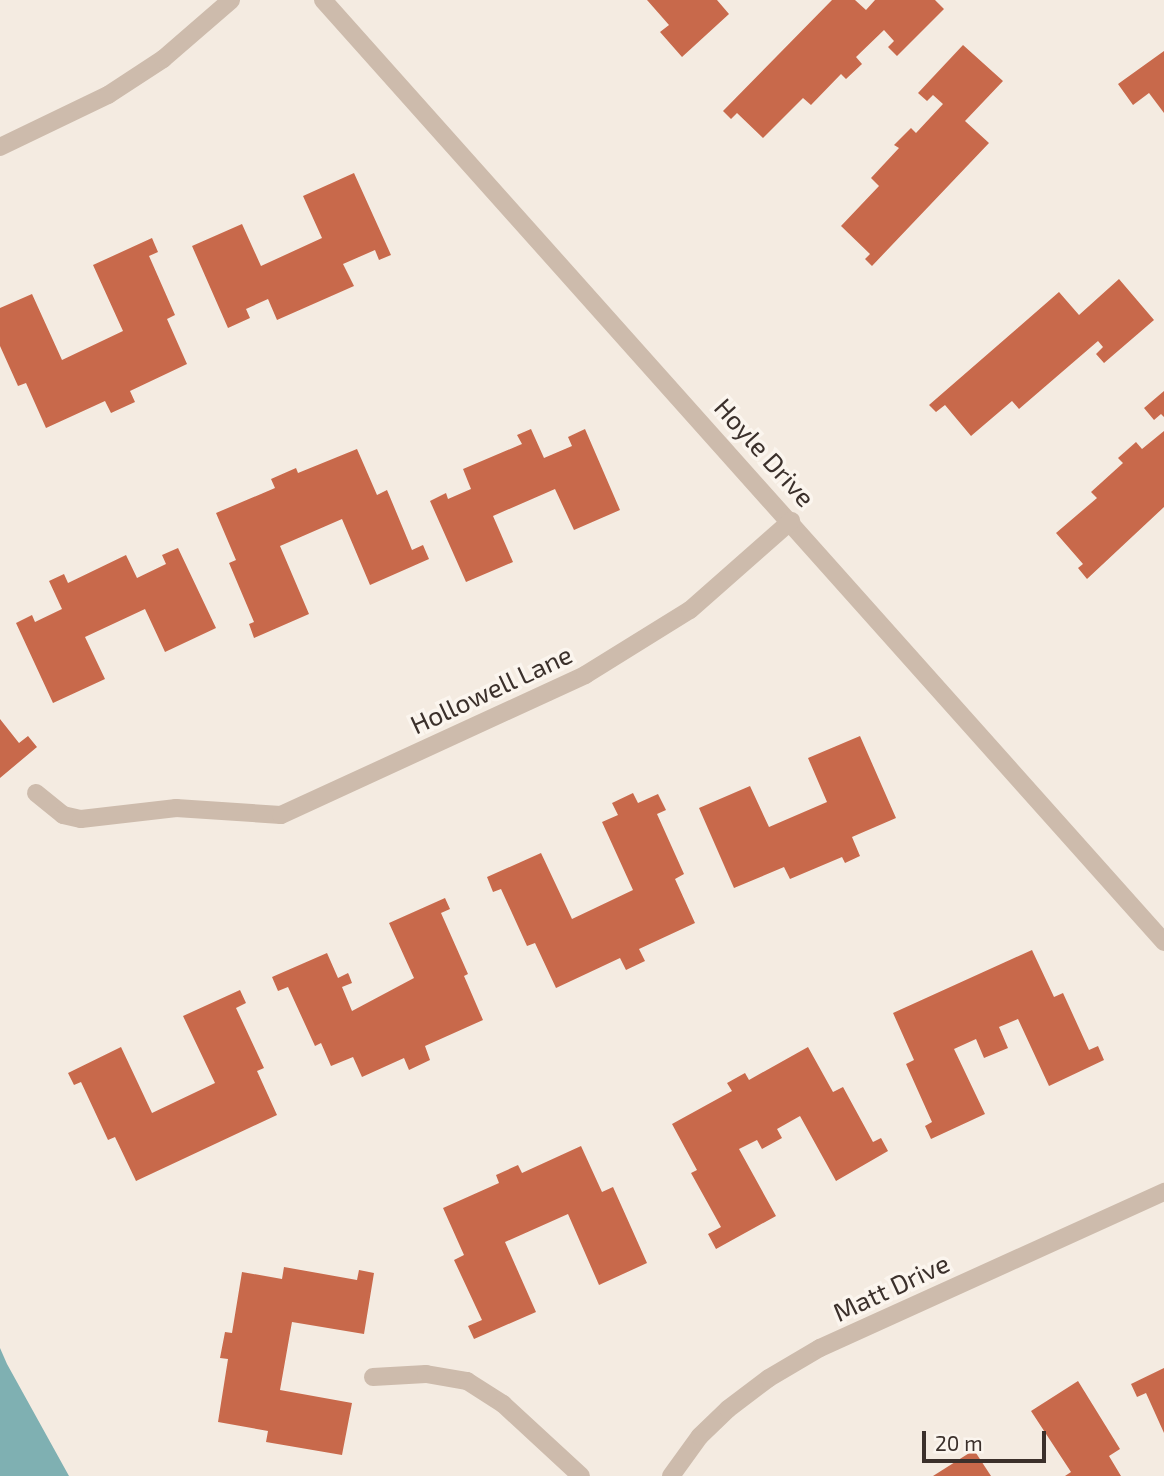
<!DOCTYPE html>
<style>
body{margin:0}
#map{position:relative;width:1164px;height:1476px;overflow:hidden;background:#f4ebe1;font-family:"Exo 2",sans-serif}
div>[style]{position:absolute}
.water>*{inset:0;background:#7fb0b2}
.building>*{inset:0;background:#c8694b}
.lane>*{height:18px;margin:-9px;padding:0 9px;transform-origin:9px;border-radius:9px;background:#cdbbac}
.street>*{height:18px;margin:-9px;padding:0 9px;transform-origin:9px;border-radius:9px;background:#cdbbac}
span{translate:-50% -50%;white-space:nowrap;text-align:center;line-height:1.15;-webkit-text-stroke:7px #fbf5ee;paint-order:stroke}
.street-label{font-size:26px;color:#3b302b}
.scale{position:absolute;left:922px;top:1431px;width:124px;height:32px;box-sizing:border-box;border:4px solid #3b302b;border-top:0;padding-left:9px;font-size:21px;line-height:24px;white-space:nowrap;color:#3b302b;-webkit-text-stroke:5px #fbf5ee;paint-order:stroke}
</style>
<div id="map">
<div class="water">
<div style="clip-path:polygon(0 1348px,7px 1364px,69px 1476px,0 1476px)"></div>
</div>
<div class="building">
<div style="clip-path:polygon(647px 0,717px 0,729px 14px,682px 57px,660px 32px,669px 25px)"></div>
<div style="clip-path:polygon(832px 0,855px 0,866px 10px,875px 0,935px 0,944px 9px,897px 56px,888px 47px,894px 41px,884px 30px,856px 57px,862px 64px,846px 79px,841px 74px,811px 105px,803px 98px,763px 138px,737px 113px,731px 119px,723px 111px)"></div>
<div style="clip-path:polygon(963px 45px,1003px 81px,965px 121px,989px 143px,872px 266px,865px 259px,870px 254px,841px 226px,879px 186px,871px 178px,899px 148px,894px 145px,911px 128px,916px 133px,943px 104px,933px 95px,927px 101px,918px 93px)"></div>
<div style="clip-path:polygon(1164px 51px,1164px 113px,1149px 93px,1133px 105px,1118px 84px)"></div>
<div style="clip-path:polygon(354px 173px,391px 255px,379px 260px,375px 250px,343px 264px,354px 286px,277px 320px,268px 299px,246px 309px,250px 318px,228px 328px,192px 246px,242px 224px,261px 266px,322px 238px,303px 196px)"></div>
<div style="clip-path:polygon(152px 238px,158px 252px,149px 256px,175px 315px,167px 319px,187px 364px,130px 391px,135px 402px,111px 413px,105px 401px,46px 428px,26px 383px,18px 386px,0 346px,0 308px,32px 294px,62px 360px,123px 331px,93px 265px)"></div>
<div style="clip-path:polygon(1119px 279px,1154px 320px,1104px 363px,1096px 354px,1103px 347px,1098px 341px,1019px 409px,1012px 401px,971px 436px,945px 405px,936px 412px,929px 405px,1059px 292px,1079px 315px)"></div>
<div style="clip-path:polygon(1164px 391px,1164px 417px,1161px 414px,1154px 420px,1144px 408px)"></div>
<div style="clip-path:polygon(531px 429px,544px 458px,572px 446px,568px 437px,585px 429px,620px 510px,574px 530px,555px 489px,493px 516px,513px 562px,466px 582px,430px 501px,446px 493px,448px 499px,471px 489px,463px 469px,522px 444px,517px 435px)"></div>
<div style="clip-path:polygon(1164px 431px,1164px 507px,1087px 579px,1078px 568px,1083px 564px,1056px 533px,1097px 498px,1091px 492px,1123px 463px,1118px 458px,1136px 442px,1142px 449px)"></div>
<div style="clip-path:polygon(357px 449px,377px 495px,387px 490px,412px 550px,423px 545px,429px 559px,370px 585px,342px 519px,280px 546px,309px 614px,254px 638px,249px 624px,254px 622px,229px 563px,236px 560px,216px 513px,275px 488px,271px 479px,296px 468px,298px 473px)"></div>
<div style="clip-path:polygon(178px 548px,216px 628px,165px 652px,145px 609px,85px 637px,105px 679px,53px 703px,16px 623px,32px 615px,35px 622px,62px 609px,49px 581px,64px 574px,68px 583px,126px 555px,137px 578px,166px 564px,162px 555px)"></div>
<div style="clip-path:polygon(0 719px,19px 743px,28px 736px,37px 747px,0 778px)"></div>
<div style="clip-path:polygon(860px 736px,896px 818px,852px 837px,860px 856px,845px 863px,842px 857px,790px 879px,784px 867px,734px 888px,699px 808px,750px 786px,769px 827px,827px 802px,808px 758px)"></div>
<div style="clip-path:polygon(633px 793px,638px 803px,658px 794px,666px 810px,657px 814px,684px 874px,675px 879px,695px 923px,639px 949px,645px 961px,626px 970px,620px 958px,556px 988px,535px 943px,527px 946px,501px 889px,493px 892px,487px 877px,541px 853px,572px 919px,633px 890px,602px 822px,618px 815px,612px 803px)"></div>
<div style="clip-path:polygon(445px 898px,450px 909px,441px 913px,468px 974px,464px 976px,483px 1020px,425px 1046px,430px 1060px,409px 1070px,404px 1058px,362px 1077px,353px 1057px,331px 1066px,321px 1043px,315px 1046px,288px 987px,278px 991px,272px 977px,327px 953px,338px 978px,348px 973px,349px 975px,352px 983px,342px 987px,352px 1011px,414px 978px,389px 923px)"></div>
<div style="clip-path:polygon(1032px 950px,1054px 997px,1063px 993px,1089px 1050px,1098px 1046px,1104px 1060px,1049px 1086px,1018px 1019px,999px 1027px,1008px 1048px,984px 1058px,976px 1039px,954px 1049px,985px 1114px,931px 1139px,925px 1126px,932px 1122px,906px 1064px,914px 1060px,893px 1013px)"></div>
<div style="clip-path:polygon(240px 990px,246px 1003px,236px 1008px,264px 1068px,257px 1071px,277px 1115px,136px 1181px,115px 1137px,108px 1140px,81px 1082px,74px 1085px,68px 1073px,121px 1047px,152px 1113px,215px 1083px,183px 1016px)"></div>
<div style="clip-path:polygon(808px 1047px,833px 1092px,843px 1087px,873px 1142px,881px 1138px,888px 1151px,836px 1181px,800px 1116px,777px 1129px,782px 1138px,762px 1149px,757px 1140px,739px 1149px,776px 1216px,716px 1249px,708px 1234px,721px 1227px,691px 1173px,697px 1170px,672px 1124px,732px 1091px,727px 1083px,745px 1073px,749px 1080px)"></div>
<div style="clip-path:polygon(581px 1146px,602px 1192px,613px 1187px,647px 1263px,599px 1285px,568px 1214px,505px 1242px,536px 1312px,474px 1339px,468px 1326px,482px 1320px,454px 1260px,464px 1255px,443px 1208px,499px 1183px,496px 1175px,518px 1165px,522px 1173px)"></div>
<div style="clip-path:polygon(284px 1267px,357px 1280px,359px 1270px,374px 1273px,364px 1334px,292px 1322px,280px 1390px,352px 1403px,342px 1455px,266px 1442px,268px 1431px,218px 1422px,228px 1359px,220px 1358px,225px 1332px,232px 1333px,242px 1272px,282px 1279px)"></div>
<div style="clip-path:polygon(1164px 1368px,1164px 1433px,1146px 1393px,1137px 1397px,1131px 1384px)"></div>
<div style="clip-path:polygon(1078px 1381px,1120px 1449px,1109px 1456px,1121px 1476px,1065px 1476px,1071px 1472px,1031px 1411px)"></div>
<div style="clip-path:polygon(974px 1450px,991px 1476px,933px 1476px)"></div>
</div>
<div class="lane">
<div style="left:36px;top:793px;width:35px;rotate:39deg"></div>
<div style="left:63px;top:815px;width:18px;rotate:13deg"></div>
<div style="left:81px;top:819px;width:96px;rotate:-6.6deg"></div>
<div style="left:373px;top:1377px;width:53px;rotate:-3.2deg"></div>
<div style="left:426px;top:1374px;width:42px;rotate:9.7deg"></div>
<div style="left:467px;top:1381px;width:43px;rotate:32.6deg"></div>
<div style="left:503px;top:1404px;width:106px;rotate:42.7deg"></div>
</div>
<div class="street">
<div style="left:323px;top:0;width:1263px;rotate:48.24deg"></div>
<div style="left:0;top:147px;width:120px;rotate:-25.7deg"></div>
<div style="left:108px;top:95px;width:66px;rotate:-33.2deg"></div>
<div style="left:163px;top:59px;width:90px;rotate:-40.9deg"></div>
<div style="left:176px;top:808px;width:105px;rotate:3.8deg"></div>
<div style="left:281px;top:815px;width:335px;rotate:-24.7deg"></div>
<div style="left:585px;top:675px;width:123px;rotate:-31.8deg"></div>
<div style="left:690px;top:610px;width:135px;rotate:-41.4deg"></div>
<div style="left:671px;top:1476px;width:49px;rotate:-54.1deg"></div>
<div style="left:700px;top:1436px;width:39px;rotate:-44deg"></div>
<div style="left:728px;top:1409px;width:51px;rotate:-37.1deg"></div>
<div style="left:769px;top:1378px;width:59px;rotate:-30.5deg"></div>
<div style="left:820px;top:1348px;width:378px;rotate:-24.4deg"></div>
</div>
<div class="street-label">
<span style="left:765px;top:452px;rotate:48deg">Hoyle Drive</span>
<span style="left:491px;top:689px;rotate:-25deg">Hollowell Lane</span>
<span style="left:891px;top:1287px;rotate:-25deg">Matt Drive</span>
</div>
<div class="scale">20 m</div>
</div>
